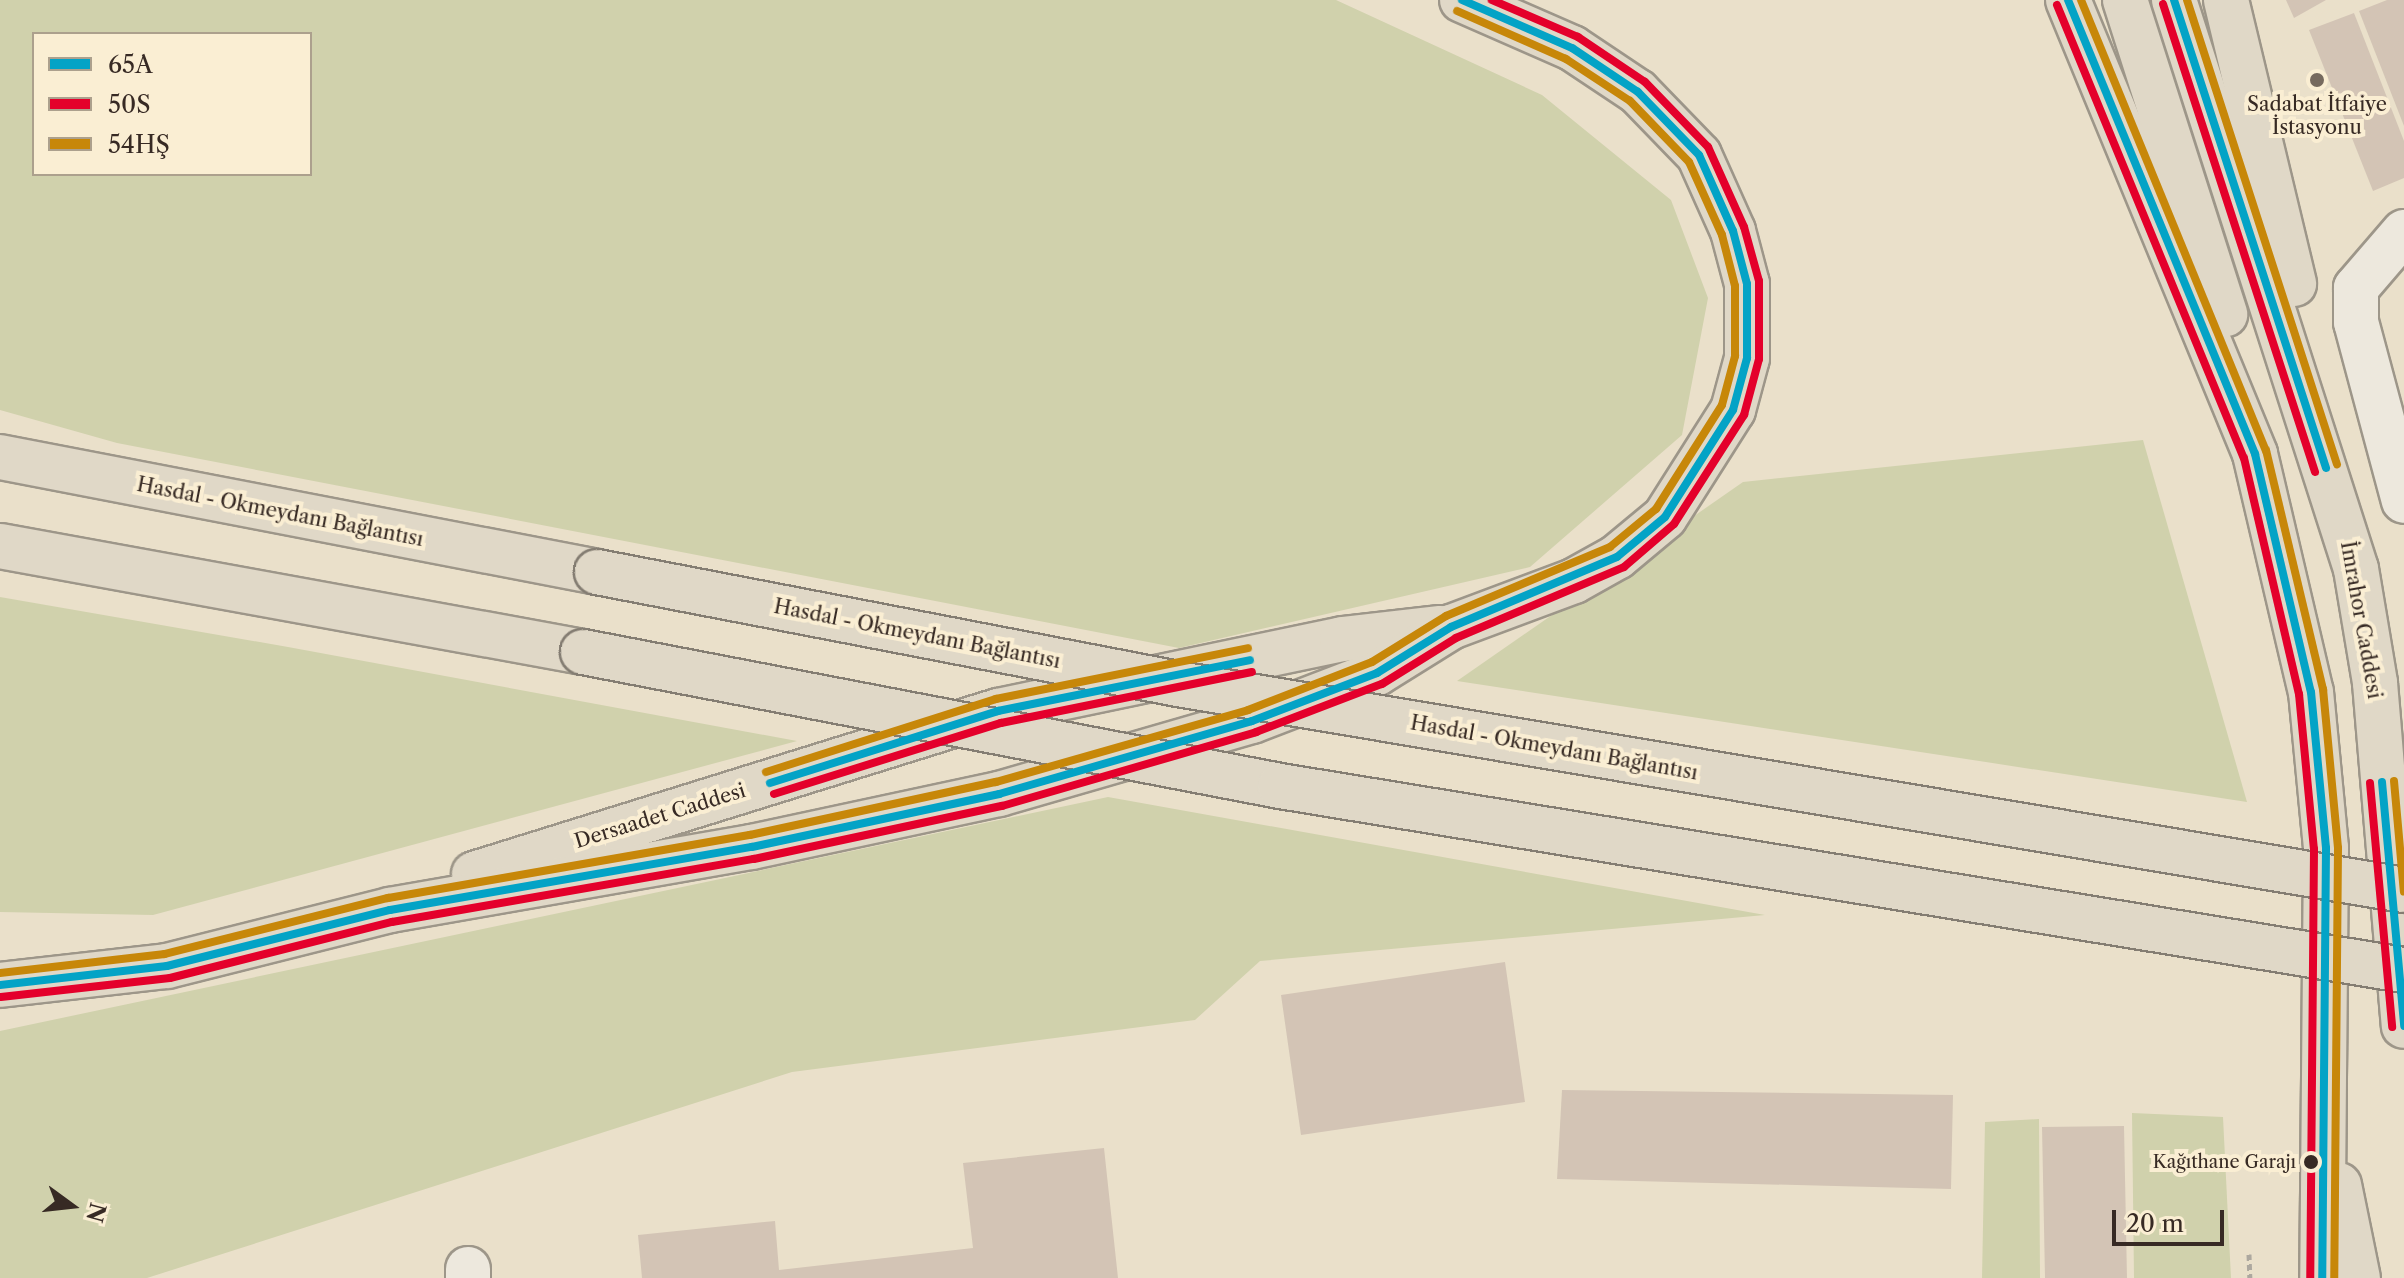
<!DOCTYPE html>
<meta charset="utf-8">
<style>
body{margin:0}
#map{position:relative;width:2404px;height:1278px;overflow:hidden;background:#eae0ca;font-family:"Libre Caslon Text",serif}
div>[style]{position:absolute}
.green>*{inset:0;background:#d0d1ac}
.building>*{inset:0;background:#d3c4b5}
.path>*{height:5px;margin-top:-2.5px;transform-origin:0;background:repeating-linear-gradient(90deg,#ada89f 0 6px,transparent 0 10px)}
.roads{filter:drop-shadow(2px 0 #9d9689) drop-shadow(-2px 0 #9d9689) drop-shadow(0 2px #9d9689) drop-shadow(0 -2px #9d9689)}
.minor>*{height:44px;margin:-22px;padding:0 22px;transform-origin:22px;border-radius:22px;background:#ede8dd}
.major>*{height:44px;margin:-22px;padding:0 22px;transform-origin:22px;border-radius:22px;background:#e0d8c7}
.highway>*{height:44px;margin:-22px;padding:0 22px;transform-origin:22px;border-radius:22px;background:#e0d8c7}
.bridges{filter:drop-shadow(2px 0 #847d72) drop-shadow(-2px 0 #847d72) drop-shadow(0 2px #847d72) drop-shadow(0 -2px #847d72)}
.highway-bridge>*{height:44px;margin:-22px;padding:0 22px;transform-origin:22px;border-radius:22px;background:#e0d8c7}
.bus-1>*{height:8px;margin:-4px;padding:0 4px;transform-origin:4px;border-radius:4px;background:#03a3c6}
.bus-2>*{height:8px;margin:-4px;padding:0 4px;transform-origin:4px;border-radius:4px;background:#e4002b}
.bus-3>*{height:8px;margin:-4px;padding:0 4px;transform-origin:4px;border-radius:4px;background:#c78709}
.dots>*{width:22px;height:22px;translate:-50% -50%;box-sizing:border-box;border:4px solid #faeed3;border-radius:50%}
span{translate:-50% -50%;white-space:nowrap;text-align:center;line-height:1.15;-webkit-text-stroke:8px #faeed3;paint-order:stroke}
.bus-label{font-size:18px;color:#372a24}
.right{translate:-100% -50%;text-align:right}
.poi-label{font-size:20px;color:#372a24}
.street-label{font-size:20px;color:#372a24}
.legend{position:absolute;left:32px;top:32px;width:280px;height:144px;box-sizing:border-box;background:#faeed3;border:2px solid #aca08d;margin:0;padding:10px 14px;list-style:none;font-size:24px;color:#372a24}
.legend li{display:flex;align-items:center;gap:16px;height:40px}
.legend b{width:40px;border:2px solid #aca08d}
.north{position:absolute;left:32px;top:1166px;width:80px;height:80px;-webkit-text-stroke:6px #faeed3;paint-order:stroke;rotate:105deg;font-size:22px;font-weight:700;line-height:32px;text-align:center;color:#372a24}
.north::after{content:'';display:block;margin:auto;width:28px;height:36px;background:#372a24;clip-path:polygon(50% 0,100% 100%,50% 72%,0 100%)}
.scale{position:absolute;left:2112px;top:1210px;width:112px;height:36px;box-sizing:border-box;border:4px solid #372a24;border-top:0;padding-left:10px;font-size:24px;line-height:28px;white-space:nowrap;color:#372a24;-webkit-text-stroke:6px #faeed3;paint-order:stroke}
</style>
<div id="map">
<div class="green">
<div style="clip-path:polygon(evenodd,0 0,1336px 0,1542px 95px,1671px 200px,1708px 298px,1682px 435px,1530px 567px,1179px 648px,117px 443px,0 410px,0 0,34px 34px,310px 34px,310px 174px,34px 174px,34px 34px)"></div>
<div style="clip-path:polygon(2143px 440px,2247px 802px,1457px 681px,1743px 482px)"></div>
<div style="clip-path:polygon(0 597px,288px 647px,797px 741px,153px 915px,0 912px)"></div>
<div style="clip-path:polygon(1108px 797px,1765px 915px,1260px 961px,1195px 1020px,792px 1072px,147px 1278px,0 1278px,0 1031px)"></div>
<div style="clip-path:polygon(2132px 1113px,2223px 1117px,2231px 1278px,2134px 1278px)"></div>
<div style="clip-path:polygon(2039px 1119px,2040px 1278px,1982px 1278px,1985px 1122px)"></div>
</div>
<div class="building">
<div style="clip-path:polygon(2286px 0,2326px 0,2294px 18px)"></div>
<div style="clip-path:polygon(2387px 0,2404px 0,2404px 126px,2359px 11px)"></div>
<div style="clip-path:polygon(2354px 13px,2404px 141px,2404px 178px,2373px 191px,2309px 30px)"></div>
<div style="clip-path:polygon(1505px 962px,1525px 1102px,1301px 1135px,1281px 995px)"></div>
<div style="clip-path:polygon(1562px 1090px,1953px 1095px,1951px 1189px,1557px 1179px)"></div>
<div style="clip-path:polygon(2124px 1126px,2127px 1278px,2045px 1278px,2042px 1127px)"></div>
<div style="clip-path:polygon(1104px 1148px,1118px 1278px,642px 1278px,638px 1235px,775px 1221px,779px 1270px,973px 1248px,963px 1163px)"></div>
</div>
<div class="path">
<div style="left:2249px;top:1254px;width:24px;rotate:88deg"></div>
</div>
<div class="roads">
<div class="minor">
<div style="left:2404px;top:232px;width:74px;rotate:130.6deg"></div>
<div style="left:2356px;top:288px;width:34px;rotate:90deg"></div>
<div style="left:2356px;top:322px;width:185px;rotate:75deg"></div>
<div style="left:468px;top:1269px;width:9px;rotate:90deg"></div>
</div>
<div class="major">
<div style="left:2068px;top:0;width:491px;rotate:67.6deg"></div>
<div style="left:2255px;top:454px;width:244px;rotate:76.8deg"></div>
<div style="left:2311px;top:692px;width:157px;rotate:84.5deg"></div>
<div style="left:2326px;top:848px;width:430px;rotate:90.5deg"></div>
<div style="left:2125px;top:0;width:330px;rotate:72.3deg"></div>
<div style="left:2174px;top:0;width:597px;rotate:72.26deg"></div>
<div style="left:2356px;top:569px;width:116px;rotate:80.5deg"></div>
<div style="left:2375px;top:683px;width:344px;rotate:85.2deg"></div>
<div style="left:2226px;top:0;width:292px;rotate:76.5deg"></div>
<div style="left:474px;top:874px;width:549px;rotate:-17.28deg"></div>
<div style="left:998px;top:711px;width:351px;rotate:-11.8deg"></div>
<div style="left:1342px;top:639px;width:99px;rotate:-6.4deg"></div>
<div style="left:0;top:985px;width:168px;rotate:-6.5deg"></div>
<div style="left:167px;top:966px;width:230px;rotate:-14.1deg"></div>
<div style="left:390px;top:910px;width:367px;rotate:-9.9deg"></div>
<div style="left:752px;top:847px;width:253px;rotate:-12.1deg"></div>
<div style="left:999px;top:794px;width:263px;rotate:-16.1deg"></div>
<div style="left:1252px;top:721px;width:134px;rotate:-21deg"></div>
<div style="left:1377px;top:673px;width:87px;rotate:-31.9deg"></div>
<div style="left:1451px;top:627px;width:131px;rotate:-20.5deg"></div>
<div style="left:1574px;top:581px;width:49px;rotate:-29.2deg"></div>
<div style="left:1617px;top:557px;width:62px;rotate:-39.8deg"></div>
<div style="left:1665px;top:517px;width:127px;rotate:-57.6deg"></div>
<div style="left:1733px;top:410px;width:54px;rotate:-74.9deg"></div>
<div style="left:1747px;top:358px;width:74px;rotate:-90deg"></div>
<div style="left:1747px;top:284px;width:55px;rotate:-104.8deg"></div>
<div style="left:1733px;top:231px;width:83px;rotate:-114.1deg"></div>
<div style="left:1699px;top:155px;width:88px;rotate:-134.1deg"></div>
<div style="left:1638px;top:92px;width:79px;rotate:-146.3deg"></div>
<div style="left:1572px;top:48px;width:120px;rotate:-156.4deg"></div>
<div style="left:2339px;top:1185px;width:95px;rotate:78.5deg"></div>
</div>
<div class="highway">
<div style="left:0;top:457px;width:608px;rotate:10.9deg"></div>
<div style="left:0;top:546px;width:593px;rotate:10.3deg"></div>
</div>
</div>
<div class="bridges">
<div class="highway-bridge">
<div style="left:597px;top:572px;width:592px;rotate:10.91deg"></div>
<div style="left:1178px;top:684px;width:1243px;rotate:9.54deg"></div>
<div style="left:583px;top:652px;width:710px;rotate:10.88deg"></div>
<div style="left:1280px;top:786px;width:1139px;rotate:9.3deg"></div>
</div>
</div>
<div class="bus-1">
<div style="left:2068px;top:0;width:491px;rotate:67.6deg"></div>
<div style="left:2255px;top:454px;width:244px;rotate:76.8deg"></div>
<div style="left:2311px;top:692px;width:157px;rotate:84.5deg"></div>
<div style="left:2326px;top:848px;width:430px;rotate:90.5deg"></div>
<div style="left:2174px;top:0;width:492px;rotate:72deg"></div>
<div style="left:2382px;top:782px;width:245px;rotate:84.8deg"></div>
<div style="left:770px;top:783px;width:239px;rotate:-17.5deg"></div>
<div style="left:998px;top:711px;width:257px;rotate:-11.4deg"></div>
<div style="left:0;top:985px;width:168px;rotate:-6.5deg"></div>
<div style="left:167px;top:966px;width:230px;rotate:-14.1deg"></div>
<div style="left:390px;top:910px;width:367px;rotate:-9.9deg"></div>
<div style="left:752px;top:847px;width:253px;rotate:-12.1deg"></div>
<div style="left:999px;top:794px;width:263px;rotate:-16.1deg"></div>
<div style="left:1252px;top:721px;width:134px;rotate:-21deg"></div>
<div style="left:1377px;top:673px;width:87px;rotate:-31.9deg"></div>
<div style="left:1451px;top:627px;width:180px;rotate:-22.9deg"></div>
<div style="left:1617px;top:557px;width:62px;rotate:-39.8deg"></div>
<div style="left:1665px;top:517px;width:127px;rotate:-57.6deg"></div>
<div style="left:1733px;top:410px;width:54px;rotate:-74.9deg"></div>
<div style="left:1747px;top:358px;width:74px;rotate:-90deg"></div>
<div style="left:1747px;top:284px;width:55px;rotate:-104.8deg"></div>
<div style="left:1733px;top:231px;width:83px;rotate:-114.1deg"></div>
<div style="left:1699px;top:155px;width:88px;rotate:-134.1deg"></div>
<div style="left:1638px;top:92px;width:79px;rotate:-146.3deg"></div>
<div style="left:1572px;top:48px;width:120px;rotate:-156.4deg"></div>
</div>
<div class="bus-2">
<div style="left:2163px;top:4px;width:492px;rotate:72deg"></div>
<div style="left:2057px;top:5px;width:490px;rotate:67.6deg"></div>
<div style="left:2244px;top:458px;width:242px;rotate:76.9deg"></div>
<div style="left:2299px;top:694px;width:156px;rotate:84.5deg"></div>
<div style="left:2314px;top:849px;width:429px;rotate:90.5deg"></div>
<div style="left:2370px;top:783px;width:245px;rotate:84.8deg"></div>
<div style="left:774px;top:794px;width:238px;rotate:-17.4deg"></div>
<div style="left:1001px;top:723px;width:256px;rotate:-11.5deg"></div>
<div style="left:1px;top:997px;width:170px;rotate:-6.4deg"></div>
<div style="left:170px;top:978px;width:229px;rotate:-14.2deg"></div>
<div style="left:392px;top:922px;width:367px;rotate:-9.9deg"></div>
<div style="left:754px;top:859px;width:254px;rotate:-12.1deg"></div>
<div style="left:1002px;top:806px;width:265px;rotate:-16.2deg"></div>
<div style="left:1256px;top:732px;width:135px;rotate:-20.9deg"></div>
<div style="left:1382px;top:684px;width:87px;rotate:-31.9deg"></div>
<div style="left:1456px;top:638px;width:182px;rotate:-22.9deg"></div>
<div style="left:1624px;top:567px;width:66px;rotate:-40.7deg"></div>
<div style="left:1674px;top:524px;width:130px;rotate:-57.3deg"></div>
<div style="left:1744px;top:415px;width:58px;rotate:-75deg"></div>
<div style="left:1759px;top:359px;width:78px;rotate:-90deg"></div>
<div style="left:1759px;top:281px;width:56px;rotate:-105.5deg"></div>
<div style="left:1744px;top:227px;width:88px;rotate:-114.2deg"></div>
<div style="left:1708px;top:147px;width:91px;rotate:-134.1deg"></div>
<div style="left:1645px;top:82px;width:81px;rotate:-146.1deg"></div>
<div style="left:1578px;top:37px;width:94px;rotate:-156.7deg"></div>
</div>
<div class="bus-3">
<div style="left:2081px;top:0;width:487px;rotate:67.7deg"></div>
<div style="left:2266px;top:450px;width:246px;rotate:76.6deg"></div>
<div style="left:2323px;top:689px;width:160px;rotate:84.6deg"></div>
<div style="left:2338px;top:848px;width:430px;rotate:90.5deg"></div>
<div style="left:2187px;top:0;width:488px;rotate:72.1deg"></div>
<div style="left:766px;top:772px;width:241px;rotate:-17.6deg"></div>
<div style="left:996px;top:699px;width:257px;rotate:-11.4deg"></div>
<div style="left:2394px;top:781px;width:111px;rotate:84.9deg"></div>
<div style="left:0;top:973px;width:166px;rotate:-6.6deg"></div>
<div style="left:165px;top:954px;width:230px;rotate:-14.1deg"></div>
<div style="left:388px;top:898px;width:367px;rotate:-9.9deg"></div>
<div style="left:750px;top:835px;width:252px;rotate:-12.2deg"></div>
<div style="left:996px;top:782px;width:262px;rotate:-15.9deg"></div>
<div style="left:1248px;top:710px;width:133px;rotate:-21.2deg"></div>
<div style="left:1372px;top:662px;width:87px;rotate:-31.9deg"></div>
<div style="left:1446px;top:616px;width:178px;rotate:-22.8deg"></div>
<div style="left:1610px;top:547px;width:60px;rotate:-39.6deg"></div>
<div style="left:1656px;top:509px;width:123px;rotate:-57.6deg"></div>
<div style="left:1722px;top:405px;width:51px;rotate:-75.1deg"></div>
<div style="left:1735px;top:356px;width:70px;rotate:-90deg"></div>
<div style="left:1735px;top:286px;width:53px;rotate:-104.3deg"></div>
<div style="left:1722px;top:235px;width:80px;rotate:-114.3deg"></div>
<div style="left:1689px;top:162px;width:85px;rotate:-134deg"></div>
<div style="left:1630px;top:101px;width:77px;rotate:-146.7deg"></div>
<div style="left:1566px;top:59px;width:119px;rotate:-156.2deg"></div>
</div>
<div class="dots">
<div style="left:2317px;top:80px;background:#766a5e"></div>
<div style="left:2311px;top:1162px;background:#372a24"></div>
</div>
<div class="bus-label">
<span class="right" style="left:2296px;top:1162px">Kağıthane Garajı</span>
</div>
<div class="poi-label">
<span style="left:2317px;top:116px">Sadabat İtfaiye<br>İstasyonu</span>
</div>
<div class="street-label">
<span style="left:280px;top:512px;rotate:11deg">Hasdal - Okmeydanı Bağlantısı</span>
<span style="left:2361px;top:620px;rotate:80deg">İmrahor Caddesi</span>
<span style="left:917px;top:634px;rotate:11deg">Hasdal - Okmeydanı Bağlantısı</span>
<span style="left:1554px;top:748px;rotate:10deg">Hasdal - Okmeydanı Bağlantısı</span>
<span style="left:660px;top:816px;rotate:-17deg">Dersaadet Caddesi</span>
</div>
<ul class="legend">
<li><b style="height:10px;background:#03a3c6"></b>65A</li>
<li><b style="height:10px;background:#e4002b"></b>50S</li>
<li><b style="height:10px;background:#c78709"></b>54HŞ</li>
</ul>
<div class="north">N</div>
<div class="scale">20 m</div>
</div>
